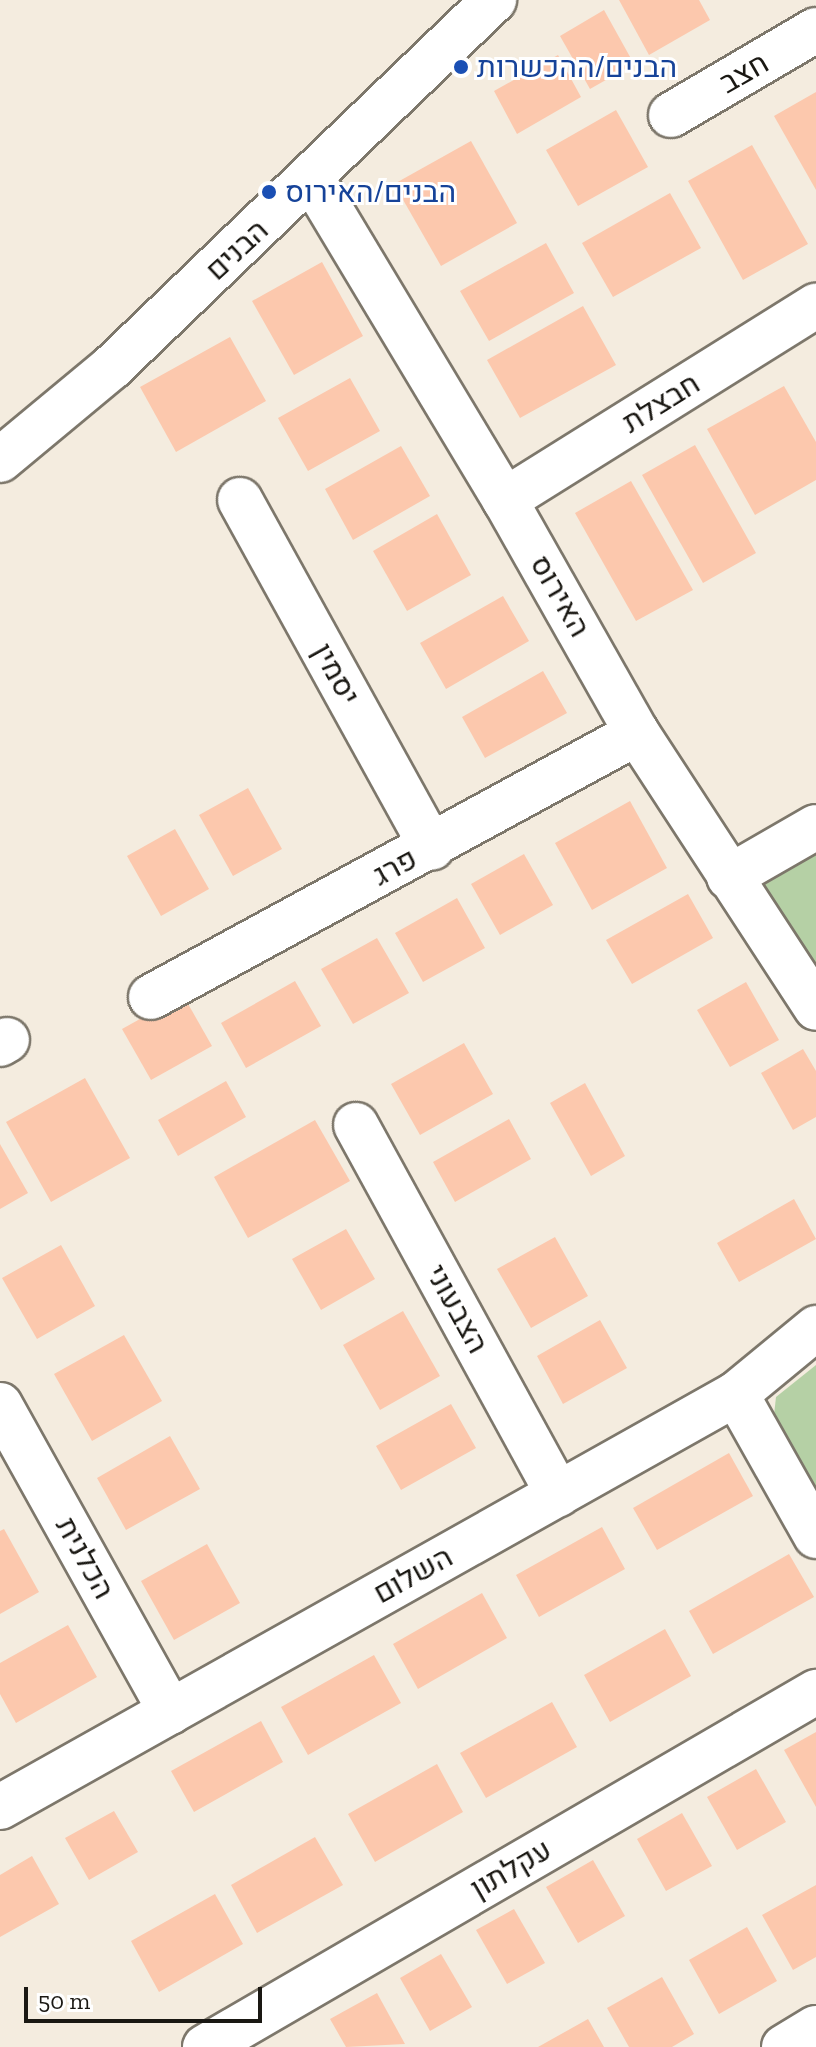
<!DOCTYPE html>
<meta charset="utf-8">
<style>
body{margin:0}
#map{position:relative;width:816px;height:2047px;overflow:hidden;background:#f4ecdf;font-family:"Zilla Slab",Heebo,serif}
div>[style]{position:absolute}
.green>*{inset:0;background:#b5d0a5}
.building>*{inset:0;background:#fcc8ad}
.roads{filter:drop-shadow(2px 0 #7d776b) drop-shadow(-2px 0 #7d776b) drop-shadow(0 2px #7d776b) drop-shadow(0 -2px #7d776b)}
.minor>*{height:44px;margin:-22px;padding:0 22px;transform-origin:22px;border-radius:22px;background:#fff}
.dots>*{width:22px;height:22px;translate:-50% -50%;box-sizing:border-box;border:4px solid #fff;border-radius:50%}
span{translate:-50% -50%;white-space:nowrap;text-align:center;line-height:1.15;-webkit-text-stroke:6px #fff;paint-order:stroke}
.transit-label{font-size:30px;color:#164399}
.left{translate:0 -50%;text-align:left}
.street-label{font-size:30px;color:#1a1813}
.scale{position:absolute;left:24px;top:1987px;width:238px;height:36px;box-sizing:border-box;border:4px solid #1a1813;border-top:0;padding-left:10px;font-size:24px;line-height:28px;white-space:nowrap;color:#1a1813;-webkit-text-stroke:6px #fff;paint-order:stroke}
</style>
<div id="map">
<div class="green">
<div style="clip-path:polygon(816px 853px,816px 970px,763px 885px)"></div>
<div style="clip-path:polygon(816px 1365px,816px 1507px,772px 1433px,776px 1397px)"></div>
</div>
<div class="building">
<div style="clip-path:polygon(619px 0,699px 0,710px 20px,649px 55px)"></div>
<div style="clip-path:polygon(604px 10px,634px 64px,590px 89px,560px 36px)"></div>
<div style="clip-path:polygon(558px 55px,581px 97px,517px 134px,494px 91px)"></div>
<div style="clip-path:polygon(816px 92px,816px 190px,774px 116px)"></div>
<div style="clip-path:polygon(616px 110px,648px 167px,578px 206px,546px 150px)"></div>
<div style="clip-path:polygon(471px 141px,517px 223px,441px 266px,394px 184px)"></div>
<div style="clip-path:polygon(752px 145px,808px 244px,743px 280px,688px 181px)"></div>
<div style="clip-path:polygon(670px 193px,701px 248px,613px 297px,582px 243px)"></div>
<div style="clip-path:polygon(546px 243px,574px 293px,489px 341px,460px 291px)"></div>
<div style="clip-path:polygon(322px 262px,363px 336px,294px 375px,252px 301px)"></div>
<div style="clip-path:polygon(583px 306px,616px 365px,520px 418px,487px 360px)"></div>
<div style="clip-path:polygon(230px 337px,266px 401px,176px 452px,140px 387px)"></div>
<div style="clip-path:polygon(350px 378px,380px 431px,308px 471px,278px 418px)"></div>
<div style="clip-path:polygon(784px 386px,816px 442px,816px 480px,755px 515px,707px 429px)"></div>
<div style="clip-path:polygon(695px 445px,756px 553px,703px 583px,642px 475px)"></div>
<div style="clip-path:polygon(401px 446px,430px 496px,353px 540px,325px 489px)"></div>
<div style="clip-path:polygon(631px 481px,693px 590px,636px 621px,575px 513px)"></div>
<div style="clip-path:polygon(437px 514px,471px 575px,407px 611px,373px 551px)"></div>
<div style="clip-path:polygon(503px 596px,529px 641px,446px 689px,420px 643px)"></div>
<div style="clip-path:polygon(543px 671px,567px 713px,485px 758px,462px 717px)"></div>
<div style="clip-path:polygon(248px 788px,282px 849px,233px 876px,199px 815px)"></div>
<div style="clip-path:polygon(630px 801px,667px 868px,592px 910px,555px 843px)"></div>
<div style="clip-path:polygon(175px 829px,209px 889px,161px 916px,127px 856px)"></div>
<div style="clip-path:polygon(524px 854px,553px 905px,500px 935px,471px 884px)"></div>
<div style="clip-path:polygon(688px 894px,713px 938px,632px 984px,606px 940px)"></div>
<div style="clip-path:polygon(457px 898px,485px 948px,423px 982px,395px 933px)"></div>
<div style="clip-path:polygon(377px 938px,409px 993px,353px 1024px,321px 969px)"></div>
<div style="clip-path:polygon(295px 981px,321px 1026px,246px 1068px,221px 1023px)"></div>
<div style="clip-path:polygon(746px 982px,779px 1040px,730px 1067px,697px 1010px)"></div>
<div style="clip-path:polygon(183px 995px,212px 1046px,151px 1080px,122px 1029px)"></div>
<div style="clip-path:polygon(464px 1043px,493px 1094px,420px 1135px,391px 1084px)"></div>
<div style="clip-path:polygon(803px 1049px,816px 1071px,816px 1117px,793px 1130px,761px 1073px)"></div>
<div style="clip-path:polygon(85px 1078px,130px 1158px,51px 1202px,6px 1122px)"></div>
<div style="clip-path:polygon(226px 1081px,246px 1117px,178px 1156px,158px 1120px)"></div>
<div style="clip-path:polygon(585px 1083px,625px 1156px,591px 1176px,550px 1103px)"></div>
<div style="clip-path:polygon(509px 1119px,531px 1159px,455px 1202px,433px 1162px)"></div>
<div style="clip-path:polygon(315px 1120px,350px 1181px,248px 1238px,214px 1177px)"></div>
<div style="clip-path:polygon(0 1144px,28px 1193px,0 1209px)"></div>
<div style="clip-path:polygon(794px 1199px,816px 1239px,739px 1282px,717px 1243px)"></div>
<div style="clip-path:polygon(346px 1229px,375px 1279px,321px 1310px,292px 1259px)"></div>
<div style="clip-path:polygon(555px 1237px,588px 1296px,531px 1328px,497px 1269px)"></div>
<div style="clip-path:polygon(61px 1245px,95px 1306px,37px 1339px,2px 1278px)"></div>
<div style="clip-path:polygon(403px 1311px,440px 1376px,380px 1410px,343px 1345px)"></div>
<div style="clip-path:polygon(600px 1320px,627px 1368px,563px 1404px,537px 1356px)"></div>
<div style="clip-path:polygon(124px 1335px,162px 1401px,92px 1441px,54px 1374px)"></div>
<div style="clip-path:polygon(451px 1404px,476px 1448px,401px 1490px,376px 1446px)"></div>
<div style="clip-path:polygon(170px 1436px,200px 1489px,126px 1530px,97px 1478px)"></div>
<div style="clip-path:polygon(729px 1453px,753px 1496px,657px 1550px,633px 1508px)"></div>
<div style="clip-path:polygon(602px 1527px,625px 1569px,539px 1617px,516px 1575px)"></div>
<div style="clip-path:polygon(4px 1529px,39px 1592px,0 1614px,0 1531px)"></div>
<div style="clip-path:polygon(207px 1544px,240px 1603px,174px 1640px,141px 1581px)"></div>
<div style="clip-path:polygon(789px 1554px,814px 1597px,713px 1654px,689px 1611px)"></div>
<div style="clip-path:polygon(482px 1593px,507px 1638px,418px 1689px,393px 1644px)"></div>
<div style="clip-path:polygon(68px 1625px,97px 1677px,16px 1723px,0 1694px,0 1663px)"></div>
<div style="clip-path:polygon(665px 1629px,691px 1676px,610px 1722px,584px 1675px)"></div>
<div style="clip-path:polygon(374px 1655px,401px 1703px,308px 1755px,281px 1707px)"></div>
<div style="clip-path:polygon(552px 1702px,577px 1747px,486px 1798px,460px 1753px)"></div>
<div style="clip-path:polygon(261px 1721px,283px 1762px,194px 1812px,171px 1771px)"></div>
<div style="clip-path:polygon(816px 1732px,816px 1807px,784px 1750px)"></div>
<div style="clip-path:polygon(437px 1764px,463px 1812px,375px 1862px,348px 1814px)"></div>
<div style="clip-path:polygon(756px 1769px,786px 1822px,737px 1850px,707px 1797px)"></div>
<div style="clip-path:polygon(114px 1811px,138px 1852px,89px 1880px,65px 1838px)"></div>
<div style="clip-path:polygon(682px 1813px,712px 1866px,666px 1891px,637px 1839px)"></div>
<div style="clip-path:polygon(315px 1837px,343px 1885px,257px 1933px,231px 1885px)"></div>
<div style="clip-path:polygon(32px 1856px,59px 1904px,0 1937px,0 1875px)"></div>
<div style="clip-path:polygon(593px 1860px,625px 1916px,578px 1943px,546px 1887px)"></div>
<div style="clip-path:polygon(816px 1885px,816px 1957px,793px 1970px,762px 1915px)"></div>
<div style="clip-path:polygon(215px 1894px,243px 1944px,159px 1992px,131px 1941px)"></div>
<div style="clip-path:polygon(514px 1909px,545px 1963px,507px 1984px,476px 1930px)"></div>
<div style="clip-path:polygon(747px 1927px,777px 1981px,719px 2014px,689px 1960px)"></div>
<div style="clip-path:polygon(441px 1954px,472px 2007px,430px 2031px,400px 1978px)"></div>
<div style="clip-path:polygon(662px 1977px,694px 2034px,672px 2047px,629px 2047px,607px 2008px)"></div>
<div style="clip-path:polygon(377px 1993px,405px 2044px,346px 2047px,330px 2019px)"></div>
<div style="clip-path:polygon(588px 2019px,604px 2047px,538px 2047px)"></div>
</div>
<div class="roads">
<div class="minor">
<div style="left:671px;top:115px;width:168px;rotate:-30.4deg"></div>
<div style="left:312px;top:179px;width:375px;rotate:59deg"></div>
<div style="left:505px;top:500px;width:268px;rotate:60.5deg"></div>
<div style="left:637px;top:733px;width:328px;rotate:56.9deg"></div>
<div style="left:0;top:460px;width:146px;rotate:-39.7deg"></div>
<div style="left:112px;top:367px;width:530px;rotate:-43.85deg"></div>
<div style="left:240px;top:500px;width:397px;rotate:61.1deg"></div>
<div style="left:505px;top:500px;width:367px;rotate:-32deg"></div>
<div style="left:729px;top:877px;width:100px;rotate:-29.9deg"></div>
<div style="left:151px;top:997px;width:553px;rotate:-28.51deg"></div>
<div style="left:0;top:1044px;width:8px;rotate:-30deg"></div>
<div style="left:356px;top:1125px;width:421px;rotate:61.3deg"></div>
<div style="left:736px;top:1394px;width:163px;rotate:60.6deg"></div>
<div style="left:0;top:1405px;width:351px;rotate:60.9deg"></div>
<div style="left:0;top:1807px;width:844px;rotate:-29.3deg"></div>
<div style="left:736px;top:1394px;width:104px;rotate:-39.5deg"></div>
<div style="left:205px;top:2047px;width:707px;rotate:-30.16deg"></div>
<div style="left:784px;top:2047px;width:37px;rotate:-31deg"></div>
</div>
</div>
<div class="dots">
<div style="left:461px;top:67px;background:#1a4fb4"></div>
<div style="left:269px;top:192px;background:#1a4fb4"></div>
</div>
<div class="transit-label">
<span class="left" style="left:477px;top:67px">הבנים/ההכשרות</span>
<span class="left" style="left:285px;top:192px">הבנים/האירוס</span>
</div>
<div class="street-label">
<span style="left:744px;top:73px;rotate:-30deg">חצב</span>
<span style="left:237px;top:250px;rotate:-43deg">הבנים</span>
<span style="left:661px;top:403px;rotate:-32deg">חבצלת</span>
<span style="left:560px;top:596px;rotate:60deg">האירוס</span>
<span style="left:336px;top:674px;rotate:61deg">יסמין</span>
<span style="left:395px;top:867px;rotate:-28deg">פרג</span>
<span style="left:457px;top:1309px;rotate:61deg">הצבעוני</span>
<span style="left:85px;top:1558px;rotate:61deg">הכלנית</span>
<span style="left:413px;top:1575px;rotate:-29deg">השלום</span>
<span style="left:511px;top:1869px;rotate:-30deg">עקלתון</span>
</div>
<div class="scale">50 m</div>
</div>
